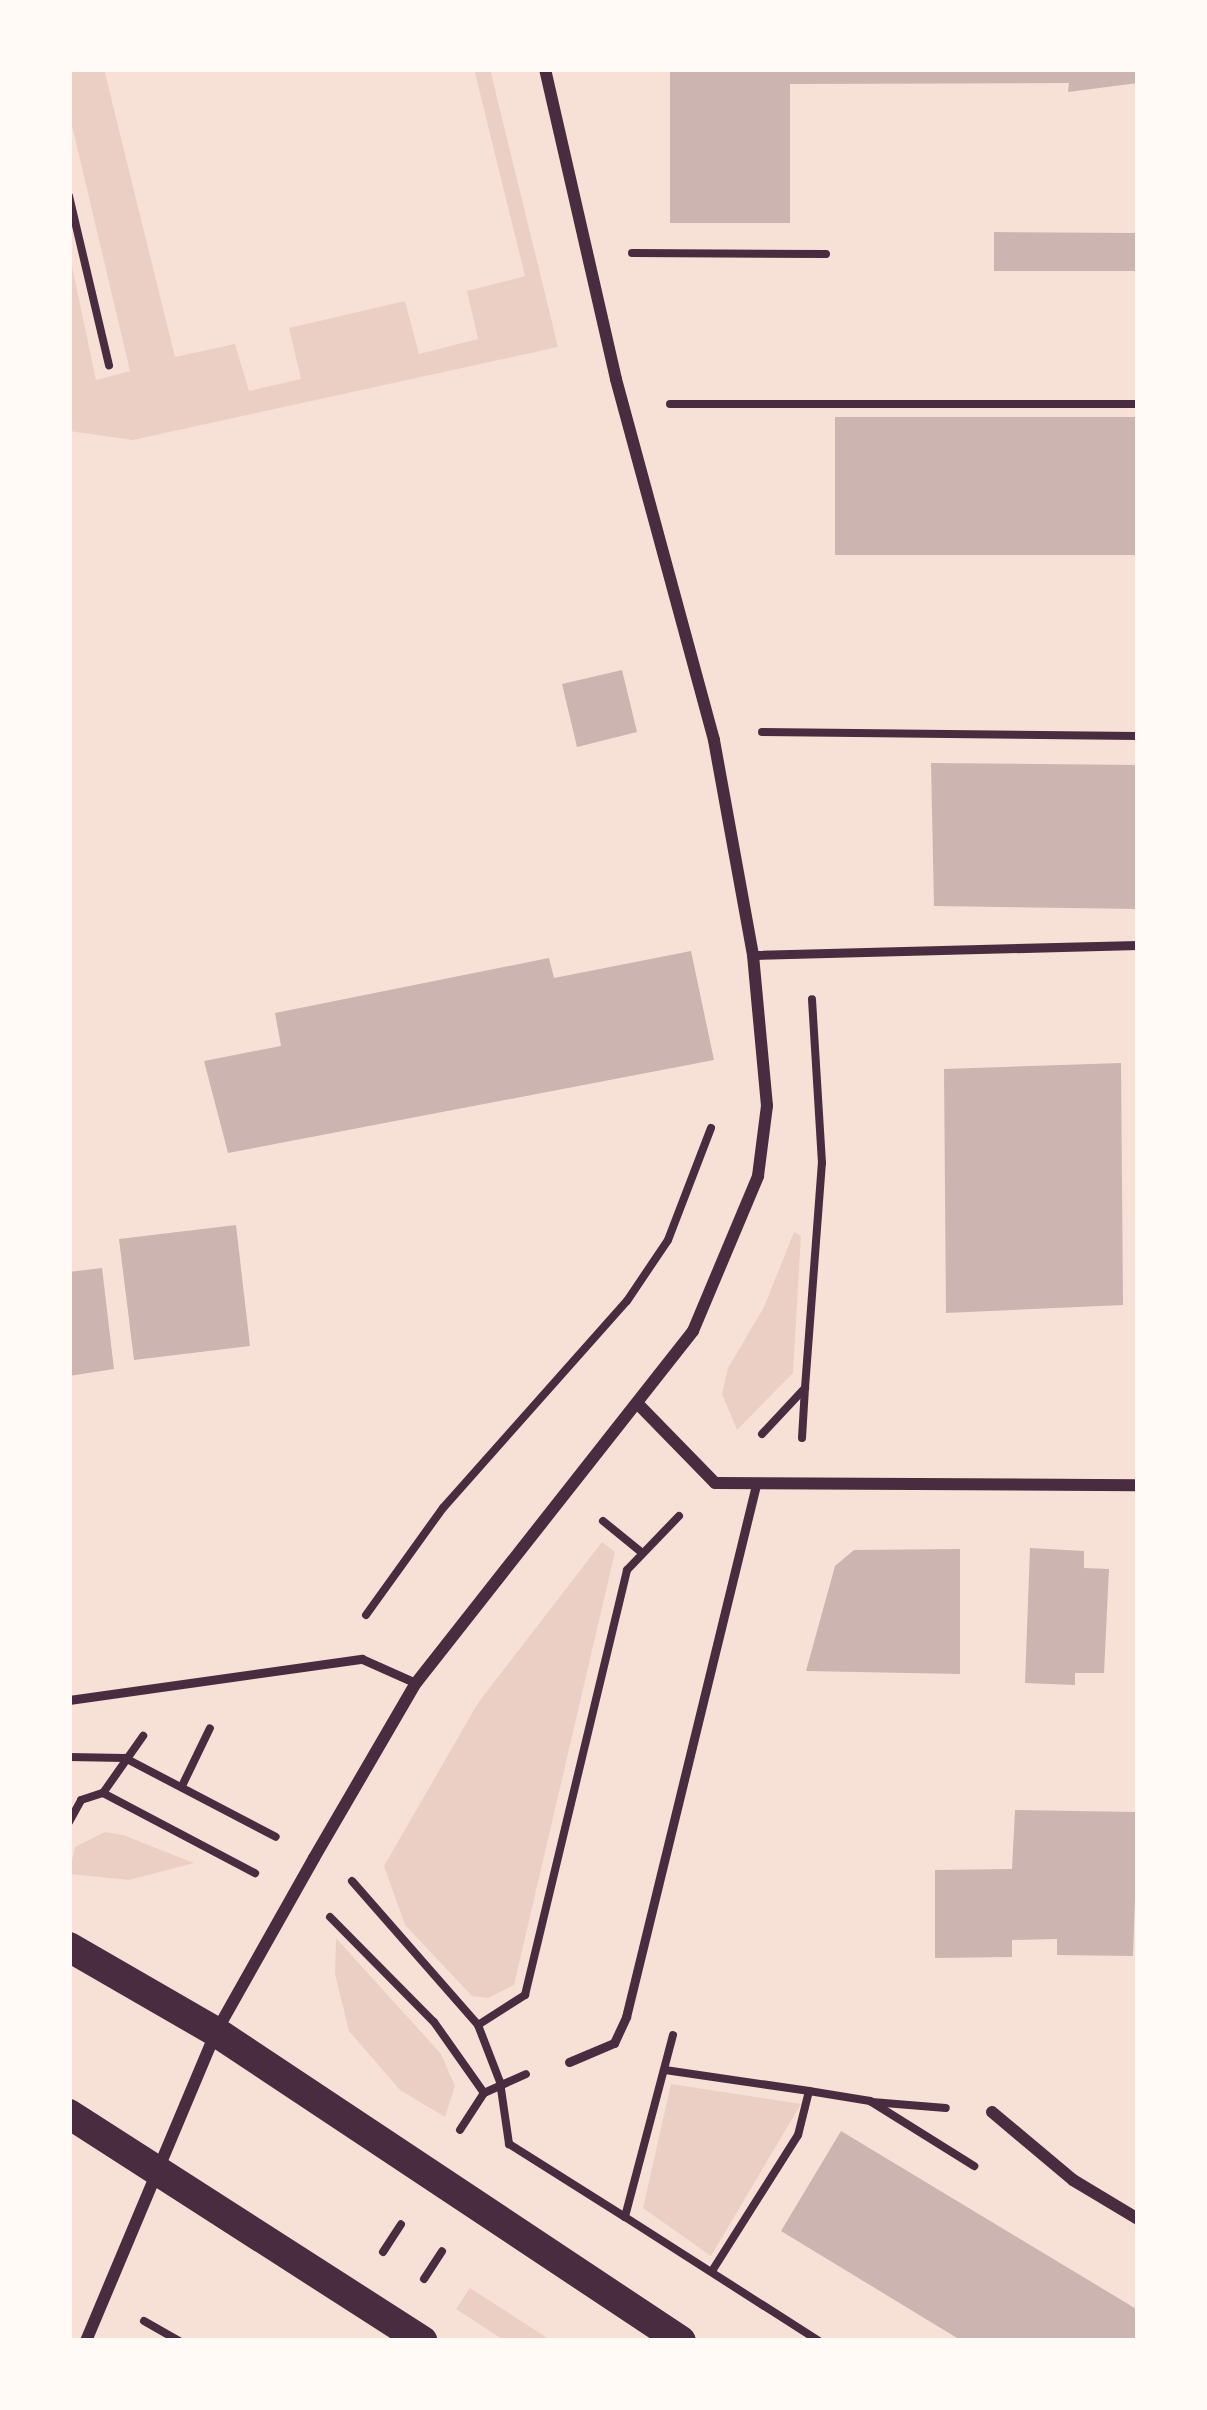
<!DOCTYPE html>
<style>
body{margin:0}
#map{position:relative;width:1207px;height:2410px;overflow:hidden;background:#f7e1d7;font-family:Signika,sans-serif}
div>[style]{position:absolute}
.green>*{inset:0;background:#ebcfc5}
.building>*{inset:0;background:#ccb4b1}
.path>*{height:8px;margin:-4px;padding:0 4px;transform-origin:4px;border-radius:4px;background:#4a2c40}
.service>*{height:9px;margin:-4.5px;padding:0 4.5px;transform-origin:4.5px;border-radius:4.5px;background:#4a2c40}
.minor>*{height:12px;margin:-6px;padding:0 6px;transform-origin:6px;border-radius:6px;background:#4a2c40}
.primary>*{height:30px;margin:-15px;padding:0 15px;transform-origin:15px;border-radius:15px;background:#4a2c40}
span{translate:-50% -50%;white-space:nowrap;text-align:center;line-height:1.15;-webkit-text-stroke:12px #fffaf5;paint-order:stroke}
.frame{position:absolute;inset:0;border:72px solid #fffaf5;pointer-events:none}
</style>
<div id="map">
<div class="green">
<div style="clip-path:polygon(69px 69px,104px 69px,175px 357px,235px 344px,249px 391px,301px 379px,289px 328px,405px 301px,419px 354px,478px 339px,467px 291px,525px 276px,474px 69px,490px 69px,558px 347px,133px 440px,69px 431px,69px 252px,96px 380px,130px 371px,69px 113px)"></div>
<div style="clip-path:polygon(794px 1232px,801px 1236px,793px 1373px,737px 1430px,722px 1394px,728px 1368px,764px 1307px)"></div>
<div style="clip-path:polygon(602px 1542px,615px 1552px,514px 1985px,488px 1998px,472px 1996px,405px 1925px,384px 1866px,478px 1703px)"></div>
<div style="clip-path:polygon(105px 1832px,123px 1835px,194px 1863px,129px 1880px,69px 1874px,75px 1847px)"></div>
<div style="clip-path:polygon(336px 1938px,441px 2054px,455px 2086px,445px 2117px,400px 2090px,349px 2031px,335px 1974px)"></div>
<div style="clip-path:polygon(671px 2084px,801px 2104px,711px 2256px,643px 2208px)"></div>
<div style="clip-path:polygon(470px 2288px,552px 2341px,505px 2341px,456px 2309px)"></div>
</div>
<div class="building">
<div style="clip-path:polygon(670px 69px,1138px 69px,1138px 83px,1068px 92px,1069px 83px,790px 84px,790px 223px,670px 223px)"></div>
<div style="clip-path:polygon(994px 232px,1138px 233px,1138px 271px,994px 271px)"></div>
<div style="clip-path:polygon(835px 417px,1138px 417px,1138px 555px,835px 555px)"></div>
<div style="clip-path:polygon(622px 670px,637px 732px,577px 747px,562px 684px)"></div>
<div style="clip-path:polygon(931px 763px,1138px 765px,1138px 909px,934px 906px)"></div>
<div style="clip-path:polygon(691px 951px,714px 1060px,228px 1153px,204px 1061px,281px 1046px,275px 1013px,549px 958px,554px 978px)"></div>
<div style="clip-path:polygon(1121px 1063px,1123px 1305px,946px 1313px,944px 1069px)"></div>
<div style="clip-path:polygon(236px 1225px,250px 1346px,134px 1360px,119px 1239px)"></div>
<div style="clip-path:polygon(102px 1268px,114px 1369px,69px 1376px,69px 1272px)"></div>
<div style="clip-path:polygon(1030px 1548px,1084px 1551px,1084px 1568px,1109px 1569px,1104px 1673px,1075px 1673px,1075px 1685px,1025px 1683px)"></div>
<div style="clip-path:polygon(960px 1549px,960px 1674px,806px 1671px,835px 1566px,854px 1550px)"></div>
<div style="clip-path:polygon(1015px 1810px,1138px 1812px,1133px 1956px,1057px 1955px,1057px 1939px,1012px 1940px,1012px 1957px,935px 1958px,935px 1870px,1012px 1869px)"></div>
<div style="clip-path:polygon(841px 2131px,1138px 2310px,1138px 2341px,962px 2341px,781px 2231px)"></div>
</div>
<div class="path">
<div style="left:69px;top:196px;width:174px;rotate:76.7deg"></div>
<div style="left:632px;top:253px;width:194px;rotate:0.3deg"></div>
<div style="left:670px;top:404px;width:468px"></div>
<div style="left:762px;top:732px;width:376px;rotate:0.6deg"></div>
<div style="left:762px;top:1434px;width:63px;rotate:-46.9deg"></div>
<div style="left:805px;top:1388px;width:226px;rotate:-85.7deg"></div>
<div style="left:822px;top:1163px;width:164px;rotate:-93.5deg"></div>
<div style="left:802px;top:1438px;width:50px;rotate:-86.6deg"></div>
<div style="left:603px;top:1521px;width:49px;rotate:39.2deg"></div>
<div style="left:366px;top:1615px;width:132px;rotate:-54.3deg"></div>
<div style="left:443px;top:1508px;width:277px;rotate:-48.4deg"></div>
<div style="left:627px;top:1301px;width:73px;rotate:-56.1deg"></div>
<div style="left:668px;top:1240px;width:120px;rotate:-69deg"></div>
<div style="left:69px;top:1757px;width:56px;rotate:1deg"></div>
<div style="left:125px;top:1758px;width:170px;rotate:27.6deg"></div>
<div style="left:182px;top:1786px;width:64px;rotate:-64.2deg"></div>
<div style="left:103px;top:1793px;width:70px;rotate:-54.9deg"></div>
<div style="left:69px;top:1822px;width:25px;rotate:-61deg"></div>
<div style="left:81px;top:1800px;width:23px;rotate:-18deg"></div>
<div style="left:103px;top:1793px;width:172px;rotate:27.8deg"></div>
<div style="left:352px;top:1881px;width:191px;rotate:48.8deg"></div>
<div style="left:478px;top:2025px;width:61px;rotate:68.9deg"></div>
<div style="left:500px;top:2082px;width:63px;rotate:81.7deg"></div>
<div style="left:509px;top:2144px;width:137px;rotate:32.2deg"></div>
<div style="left:330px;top:1917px;width:148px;rotate:45.3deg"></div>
<div style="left:434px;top:2022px;width:87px;rotate:54.8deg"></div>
<div style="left:484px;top:2093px;width:44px;rotate:123deg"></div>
<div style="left:478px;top:2025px;width:56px;rotate:-32.6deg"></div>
<div style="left:525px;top:1995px;width:437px;rotate:-76.5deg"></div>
<div style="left:627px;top:1570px;width:75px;rotate:-46.1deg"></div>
<div style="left:673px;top:2035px;width:188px;rotate:104.8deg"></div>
<div style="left:625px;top:2217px;width:230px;rotate:32.6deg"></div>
<div style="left:665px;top:2070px;width:146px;rotate:8.3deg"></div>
<div style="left:809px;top:2091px;width:45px;rotate:104deg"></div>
<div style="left:798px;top:2135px;width:161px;rotate:122.3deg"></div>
<div style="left:809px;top:2091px;width:62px;rotate:9.3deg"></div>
<div style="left:870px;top:2101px;width:123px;rotate:32deg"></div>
<div style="left:484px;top:2093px;width:46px;rotate:-24.3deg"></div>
<div style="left:872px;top:2102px;width:74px;rotate:4.6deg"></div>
<div style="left:383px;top:2252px;width:33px;rotate:-57deg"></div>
<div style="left:424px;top:2279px;width:33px;rotate:-57deg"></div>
<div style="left:144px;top:2321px;width:40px;rotate:29.7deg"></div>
</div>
<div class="service">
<div style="left:753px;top:955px;width:385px;rotate:-1.5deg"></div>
<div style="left:69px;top:1700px;width:296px;rotate:-8deg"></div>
<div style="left:362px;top:1659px;width:59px;rotate:24deg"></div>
<div style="left:569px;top:2062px;width:49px;rotate:-22.9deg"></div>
<div style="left:614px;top:2043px;width:29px;rotate:-65deg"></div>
<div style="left:626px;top:2017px;width:548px;rotate:-76.27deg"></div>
</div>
<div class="minor">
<div style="left:638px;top:1404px;width:110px;rotate:45.7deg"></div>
<div style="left:715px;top:1483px;width:423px;rotate:0.3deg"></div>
<div style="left:992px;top:2112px;width:106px;rotate:40deg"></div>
<div style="left:1073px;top:2180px;width:76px;rotate:31deg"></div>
<div style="left:86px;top:2341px;width:335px;rotate:-67.2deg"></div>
<div style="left:216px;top:2032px;width:200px;rotate:-60.6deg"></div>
<div style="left:314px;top:1858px;width:203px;rotate:-59.8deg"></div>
<div style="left:416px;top:1683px;width:448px;rotate:-51.8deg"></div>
<div style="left:693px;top:1331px;width:168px;rotate:-67.2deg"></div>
<div style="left:758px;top:1176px;width:71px;rotate:-82.7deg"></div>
<div style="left:767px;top:1106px;width:152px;rotate:-95.3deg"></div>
<div style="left:753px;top:955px;width:219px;rotate:-100.3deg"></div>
<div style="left:714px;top:740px;width:374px;rotate:-105.2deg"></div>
<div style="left:616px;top:379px;width:318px;rotate:-102.9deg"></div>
</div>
<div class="primary">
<div style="left:69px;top:1947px;width:170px;rotate:30deg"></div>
<div style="left:216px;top:2032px;width:558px;rotate:33.6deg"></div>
<div style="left:69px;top:2114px;width:420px;rotate:32.7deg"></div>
</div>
<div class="frame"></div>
</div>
